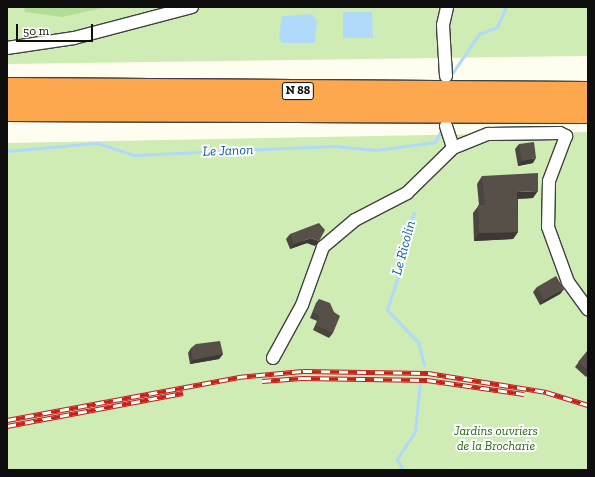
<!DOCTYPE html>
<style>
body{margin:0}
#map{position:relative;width:595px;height:477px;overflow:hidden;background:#fffdef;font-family:"Zilla Slab",serif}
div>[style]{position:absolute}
.green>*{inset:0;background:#cfecb5}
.forest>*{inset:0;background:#b1de94}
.water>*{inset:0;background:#b0dafa}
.stream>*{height:3px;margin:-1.5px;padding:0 1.5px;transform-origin:1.5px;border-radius:1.5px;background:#b0dafa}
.roads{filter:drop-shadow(1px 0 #414141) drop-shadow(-1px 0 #414141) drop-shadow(0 1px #414141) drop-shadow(0 -1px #414141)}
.street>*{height:12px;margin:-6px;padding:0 6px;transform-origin:6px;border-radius:6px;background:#fff}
.highway>*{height:22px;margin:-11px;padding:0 11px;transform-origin:11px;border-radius:11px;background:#fda84f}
.rail>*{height:4.5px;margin-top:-2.25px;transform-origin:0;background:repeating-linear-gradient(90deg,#fff 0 9px,#c71f1d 0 18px);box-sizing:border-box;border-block:1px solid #c71f1d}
.wall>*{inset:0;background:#4b453f}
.shaded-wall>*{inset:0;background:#3d3833}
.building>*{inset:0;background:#575049}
span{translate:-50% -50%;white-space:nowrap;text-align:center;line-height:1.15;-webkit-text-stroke:4px #fff;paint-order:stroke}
.shield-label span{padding:1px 3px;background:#fff;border:1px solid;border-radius:3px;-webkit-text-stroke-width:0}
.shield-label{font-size:12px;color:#0e0e0e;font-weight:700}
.park-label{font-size:13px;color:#266a1a;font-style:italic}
.water-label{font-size:14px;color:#0f5ca8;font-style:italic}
.frame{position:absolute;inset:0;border:8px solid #0e0e0e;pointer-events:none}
.scale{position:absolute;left:16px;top:24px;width:77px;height:18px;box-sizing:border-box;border:2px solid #0e0e0e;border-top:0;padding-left:5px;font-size:12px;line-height:14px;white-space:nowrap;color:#0e0e0e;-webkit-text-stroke:3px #fff;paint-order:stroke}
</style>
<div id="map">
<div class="green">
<div style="clip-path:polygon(7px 7px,588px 7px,588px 56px,7px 64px)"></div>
<div style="clip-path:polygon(588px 132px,588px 470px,7px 470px,7px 143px)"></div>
</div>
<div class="forest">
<div style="clip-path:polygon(24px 7px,107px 7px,62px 17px,25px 12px)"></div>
</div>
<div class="water">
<div style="clip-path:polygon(343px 12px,372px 12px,373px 38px,343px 38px)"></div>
<div style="clip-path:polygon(312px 14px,317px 21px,315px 43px,282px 43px,279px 36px,282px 16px)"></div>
</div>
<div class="stream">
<div style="left:451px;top:75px;width:50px;rotate:-55.7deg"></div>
<div style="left:479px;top:34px;width:19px;rotate:-21deg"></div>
<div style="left:497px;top:27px;width:22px;rotate:-66deg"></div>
<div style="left:7px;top:151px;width:90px;rotate:-5.1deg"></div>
<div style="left:97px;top:143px;width:40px;rotate:18deg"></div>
<div style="left:135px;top:155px;width:199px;rotate:-2.6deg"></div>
<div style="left:334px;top:146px;width:42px;rotate:5.4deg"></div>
<div style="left:376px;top:150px;width:60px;rotate:-7.7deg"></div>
<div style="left:435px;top:142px;width:16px;rotate:-63deg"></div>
<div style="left:414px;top:213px;width:27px;rotate:112deg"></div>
<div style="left:404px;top:238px;width:26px;rotate:94deg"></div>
<div style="left:402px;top:264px;width:48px;rotate:108.1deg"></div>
<div style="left:387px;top:310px;width:45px;rotate:45.9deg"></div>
<div style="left:418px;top:342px;width:24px;rotate:75deg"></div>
<div style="left:403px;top:470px;width:13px;rotate:-119deg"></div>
<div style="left:397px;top:459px;width:33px;rotate:-57deg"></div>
<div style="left:415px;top:431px;width:48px;rotate:-84.1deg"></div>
</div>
<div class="roads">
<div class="street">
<div style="left:7px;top:48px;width:68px;rotate:-8.5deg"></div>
<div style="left:74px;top:38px;width:122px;rotate:-14.7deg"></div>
<div style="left:446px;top:76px;width:51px;rotate:-93.4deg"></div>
<div style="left:443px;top:25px;width:18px;rotate:-77deg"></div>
<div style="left:446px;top:126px;width:23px;rotate:72deg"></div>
<div style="left:273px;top:358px;width:60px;rotate:-61.3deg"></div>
<div style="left:302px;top:305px;width:62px;rotate:-70.1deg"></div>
<div style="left:323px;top:247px;width:42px;rotate:-40.2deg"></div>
<div style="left:355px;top:220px;width:59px;rotate:-27.4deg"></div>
<div style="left:407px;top:193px;width:64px;rotate:-44.4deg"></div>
<div style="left:453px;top:148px;width:38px;rotate:-22deg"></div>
<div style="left:488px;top:134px;width:72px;rotate:-0.8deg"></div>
<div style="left:560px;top:133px;width:7px;rotate:27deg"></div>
<div style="left:566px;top:136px;width:48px;rotate:110.7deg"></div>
<div style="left:549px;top:181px;width:46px;rotate:91.2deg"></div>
<div style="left:548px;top:227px;width:59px;rotate:70deg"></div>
<div style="left:568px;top:282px;width:34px;rotate:54deg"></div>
</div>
<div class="highway">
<div style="left:7px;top:89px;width:581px;rotate:0.39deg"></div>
<div style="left:7px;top:110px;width:581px;rotate:0.2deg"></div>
</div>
</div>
<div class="rail">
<div style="left:262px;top:381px;width:40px;rotate:-4.3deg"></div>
<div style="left:302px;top:378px;width:125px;rotate:0.9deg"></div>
<div style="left:427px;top:380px;width:98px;rotate:8.2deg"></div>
<div style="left:7px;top:420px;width:235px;rotate:-10.5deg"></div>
<div style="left:238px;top:377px;width:65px;rotate:-5.3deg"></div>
<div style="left:303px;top:371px;width:125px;rotate:0.9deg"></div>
<div style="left:428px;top:373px;width:120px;rotate:9.1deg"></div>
<div style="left:546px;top:392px;width:44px;rotate:17.2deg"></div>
<div style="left:7px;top:426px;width:179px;rotate:-10.6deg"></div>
</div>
<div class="wall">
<div style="clip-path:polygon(519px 144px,533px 163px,518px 166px,515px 149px)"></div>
<div style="clip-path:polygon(482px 176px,533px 198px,518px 199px,518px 232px,513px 239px,474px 241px,473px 213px,479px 205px,477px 184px)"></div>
<div style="clip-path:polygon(290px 234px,315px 246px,307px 243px,290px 249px,286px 239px)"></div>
<div style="clip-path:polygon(537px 287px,564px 289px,560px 294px,540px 305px,533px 292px)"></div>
<div style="clip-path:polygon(319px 299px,333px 333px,329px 338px,313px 330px,317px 321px,310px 318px,316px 303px)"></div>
<div style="clip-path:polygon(191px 348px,223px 354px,219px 359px,190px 364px,188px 353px)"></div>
<div style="clip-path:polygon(588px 350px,588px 375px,586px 377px,575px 367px)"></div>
</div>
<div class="shaded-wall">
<div style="clip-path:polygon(536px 158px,533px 163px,518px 166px,522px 161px)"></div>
<div style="clip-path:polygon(538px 191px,533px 198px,512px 199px,517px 192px)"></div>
<div style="clip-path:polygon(518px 232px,513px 239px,474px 241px,479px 233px)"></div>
<div style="clip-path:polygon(311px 238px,319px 241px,315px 246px,307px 243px,290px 249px,294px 244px)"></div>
<div style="clip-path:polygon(564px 289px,560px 294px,540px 305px,544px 300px)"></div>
<div style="clip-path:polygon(223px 354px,219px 359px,190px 364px,193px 360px)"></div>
</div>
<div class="building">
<div style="clip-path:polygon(534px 142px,536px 158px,522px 161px,519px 144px)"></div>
<div style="clip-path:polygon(538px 173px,538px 191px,517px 192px,518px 232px,479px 233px,478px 205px,485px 205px,482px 176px)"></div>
<div style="clip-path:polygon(319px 223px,325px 230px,319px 241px,311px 238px,294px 244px,290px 234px)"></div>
<div style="clip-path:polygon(556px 276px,564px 289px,544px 300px,537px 287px)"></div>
<div style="clip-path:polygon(319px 299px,330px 303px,334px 312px,340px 316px,333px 333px,316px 325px,320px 316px,313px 313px)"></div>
<div style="clip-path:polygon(220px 341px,223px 354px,193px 360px,191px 348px,196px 344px)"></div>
<div style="clip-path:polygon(588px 350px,588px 370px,578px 362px)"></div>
</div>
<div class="shield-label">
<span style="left:298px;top:91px">N 88</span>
</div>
<div class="park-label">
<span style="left:496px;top:439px">Jardins ouvriers<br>de la Brocharie</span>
</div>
<div class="water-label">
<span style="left:228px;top:151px;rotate:-2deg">Le Janon</span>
<span style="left:404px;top:248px;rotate:-75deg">Le Ricolin</span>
</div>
<div class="frame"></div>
<div class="scale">50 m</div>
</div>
